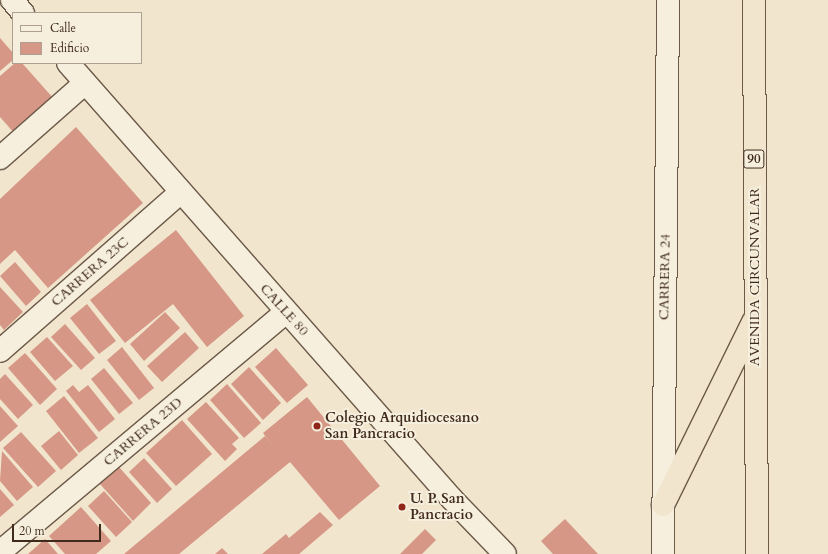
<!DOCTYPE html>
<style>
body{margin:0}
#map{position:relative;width:828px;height:554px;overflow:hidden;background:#f1e6cd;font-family:Cardo,serif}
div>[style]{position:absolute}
.building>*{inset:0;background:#d69786}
.roads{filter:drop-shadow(1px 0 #6c5948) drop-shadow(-1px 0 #6c5948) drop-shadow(0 1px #6c5948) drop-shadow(0 -1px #6c5948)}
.street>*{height:22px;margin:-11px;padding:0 11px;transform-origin:11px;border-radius:11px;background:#f6efde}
.secondary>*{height:22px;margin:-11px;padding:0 11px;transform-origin:11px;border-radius:11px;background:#f6efde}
.highway>*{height:22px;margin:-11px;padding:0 11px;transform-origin:11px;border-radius:11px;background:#f1e6cd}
.dots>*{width:11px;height:11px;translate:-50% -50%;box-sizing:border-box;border:2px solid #f6efde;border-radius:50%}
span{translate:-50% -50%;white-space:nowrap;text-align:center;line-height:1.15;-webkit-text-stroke:4px #f6efde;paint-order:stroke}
.shield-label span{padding:1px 3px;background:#f6efde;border:1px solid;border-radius:3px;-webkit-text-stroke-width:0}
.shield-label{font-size:13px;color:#402a1b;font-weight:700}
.street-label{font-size:14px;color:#402a1b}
.poi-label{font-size:14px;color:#402a1b;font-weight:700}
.left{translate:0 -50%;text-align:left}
.legend{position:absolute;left:12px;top:12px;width:130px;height:52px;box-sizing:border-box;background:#f6efde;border:1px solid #ada090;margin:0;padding:5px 7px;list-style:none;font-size:12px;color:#402a1b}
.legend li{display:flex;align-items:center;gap:8px;height:20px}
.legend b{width:20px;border:1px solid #ada090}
.scale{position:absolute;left:12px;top:524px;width:89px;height:18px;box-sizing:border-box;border:2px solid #402a1b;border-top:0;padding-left:5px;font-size:12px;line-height:14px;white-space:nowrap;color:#402a1b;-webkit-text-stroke:3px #f6efde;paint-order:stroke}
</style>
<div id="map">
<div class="building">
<div style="clip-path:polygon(0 38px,13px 53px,13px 60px,0 71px)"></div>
<div style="clip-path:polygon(15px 63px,22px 63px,54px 99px,15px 134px,0 117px,0 76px)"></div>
<div style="clip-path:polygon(76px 127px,143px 203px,48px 288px,15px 250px,0 264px,0 199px)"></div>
<div style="clip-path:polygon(176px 230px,244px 316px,207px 347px,173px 304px,125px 343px,90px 300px)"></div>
<div style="clip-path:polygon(15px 262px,41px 292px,26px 306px,0 276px)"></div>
<div style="clip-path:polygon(0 287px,23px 312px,4px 330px,0 325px)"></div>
<div style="clip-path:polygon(87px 304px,116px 341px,99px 354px,70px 318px)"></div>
<div style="clip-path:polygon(165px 312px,180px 328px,144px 361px,130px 344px)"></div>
<div style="clip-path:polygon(65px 324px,95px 358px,81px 370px,51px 337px)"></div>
<div style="clip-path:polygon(185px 332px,199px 348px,162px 382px,147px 366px)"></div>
<div style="clip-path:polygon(47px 337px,73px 366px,55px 381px,30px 352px)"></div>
<div style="clip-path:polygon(122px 347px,154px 388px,139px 400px,107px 360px)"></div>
<div style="clip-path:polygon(276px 348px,308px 385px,287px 403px,255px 367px)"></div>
<div style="clip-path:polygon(25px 353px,57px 389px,40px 405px,8px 368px)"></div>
<div style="clip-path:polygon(249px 367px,281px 403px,263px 420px,231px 384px)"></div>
<div style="clip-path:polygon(104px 368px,133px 403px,119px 414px,91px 379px)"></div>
<div style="clip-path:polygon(5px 374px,33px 405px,18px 419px,0 399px,0 379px)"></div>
<div style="clip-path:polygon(227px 384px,261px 423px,244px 438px,210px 400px)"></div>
<div style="clip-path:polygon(73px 385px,79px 392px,88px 385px,115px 419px,99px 432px,66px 391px)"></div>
<div style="clip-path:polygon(64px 396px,98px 438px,79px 453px,46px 411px)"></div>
<div style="clip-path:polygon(307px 397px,380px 486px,339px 520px,290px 462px,179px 554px,124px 554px,265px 436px,273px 446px,263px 433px)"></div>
<div style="clip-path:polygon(206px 402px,239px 438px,232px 444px,237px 449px,225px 461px,187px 419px)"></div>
<div style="clip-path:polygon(0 406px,18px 426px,0 442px)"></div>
<div style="clip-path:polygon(182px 420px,212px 454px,176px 486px,146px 453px)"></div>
<div style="clip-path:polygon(59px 431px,78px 455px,61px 470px,41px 446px)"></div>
<div style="clip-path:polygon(21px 432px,56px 471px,38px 487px,3px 448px)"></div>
<div style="clip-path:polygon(2px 451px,33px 487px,17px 501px,0 481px)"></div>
<div style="clip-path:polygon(144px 458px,172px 489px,157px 503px,129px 472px)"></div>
<div style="clip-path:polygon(119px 467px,151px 503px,133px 521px,100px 484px)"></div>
<div style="clip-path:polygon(0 489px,14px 505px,0 517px)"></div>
<div style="clip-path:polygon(104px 491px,132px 522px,116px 537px,88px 506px)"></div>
<div style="clip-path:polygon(81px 507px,111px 541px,96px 554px,65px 554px,49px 536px)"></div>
<div style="clip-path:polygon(320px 512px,333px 525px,299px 554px,262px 554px,286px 534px,289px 538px)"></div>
<div style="clip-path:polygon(565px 519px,598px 554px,553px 554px,541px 541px)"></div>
<div style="clip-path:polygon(425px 529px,436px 540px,422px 554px,400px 554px)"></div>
<div style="clip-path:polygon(45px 539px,58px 554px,28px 554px)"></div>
<div style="clip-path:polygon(222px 548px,228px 554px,215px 554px)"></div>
</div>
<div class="roads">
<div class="street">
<div style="left:12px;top:0;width:17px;rotate:50deg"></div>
<div style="left:68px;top:63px;width:581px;rotate:48.63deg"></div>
<div style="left:452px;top:499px;width:76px;rotate:46.1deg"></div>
<div style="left:0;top:158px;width:113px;rotate:-41.4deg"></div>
<div style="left:0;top:351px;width:240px;rotate:-41.3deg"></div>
<div style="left:0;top:552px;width:373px;rotate:-40deg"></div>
</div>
<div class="secondary">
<div style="left:663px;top:554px;width:554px;rotate:-89.48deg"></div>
</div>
<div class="highway">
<div style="left:754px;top:0;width:554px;rotate:89.69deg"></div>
<div style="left:663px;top:505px;width:204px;rotate:-63.8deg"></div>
</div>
</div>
<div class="dots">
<div style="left:317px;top:426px;background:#8f2418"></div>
<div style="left:402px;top:507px;background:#8f2418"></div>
</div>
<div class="shield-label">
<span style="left:754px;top:159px">90</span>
</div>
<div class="street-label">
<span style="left:90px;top:272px;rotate:-41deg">CARRERA 23C</span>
<span style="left:665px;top:277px;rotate:-89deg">CARRERA 24</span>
<span style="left:755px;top:277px;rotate:-90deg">AVENIDA CIRCUNVALAR</span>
<span style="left:284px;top:310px;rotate:48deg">CALLE 80</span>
<span style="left:143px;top:432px;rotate:-40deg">CARRERA 23D</span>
</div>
<div class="poi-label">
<span class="left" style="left:325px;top:426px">Colegio Arquidiocesano<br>San Pancracio</span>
<span class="left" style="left:410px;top:507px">U. P. San<br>Pancracio</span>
</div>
<ul class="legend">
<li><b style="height:5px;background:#f6efde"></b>Calle</li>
<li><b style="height:11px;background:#d69786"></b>Edificio</li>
</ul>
<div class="scale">20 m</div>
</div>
